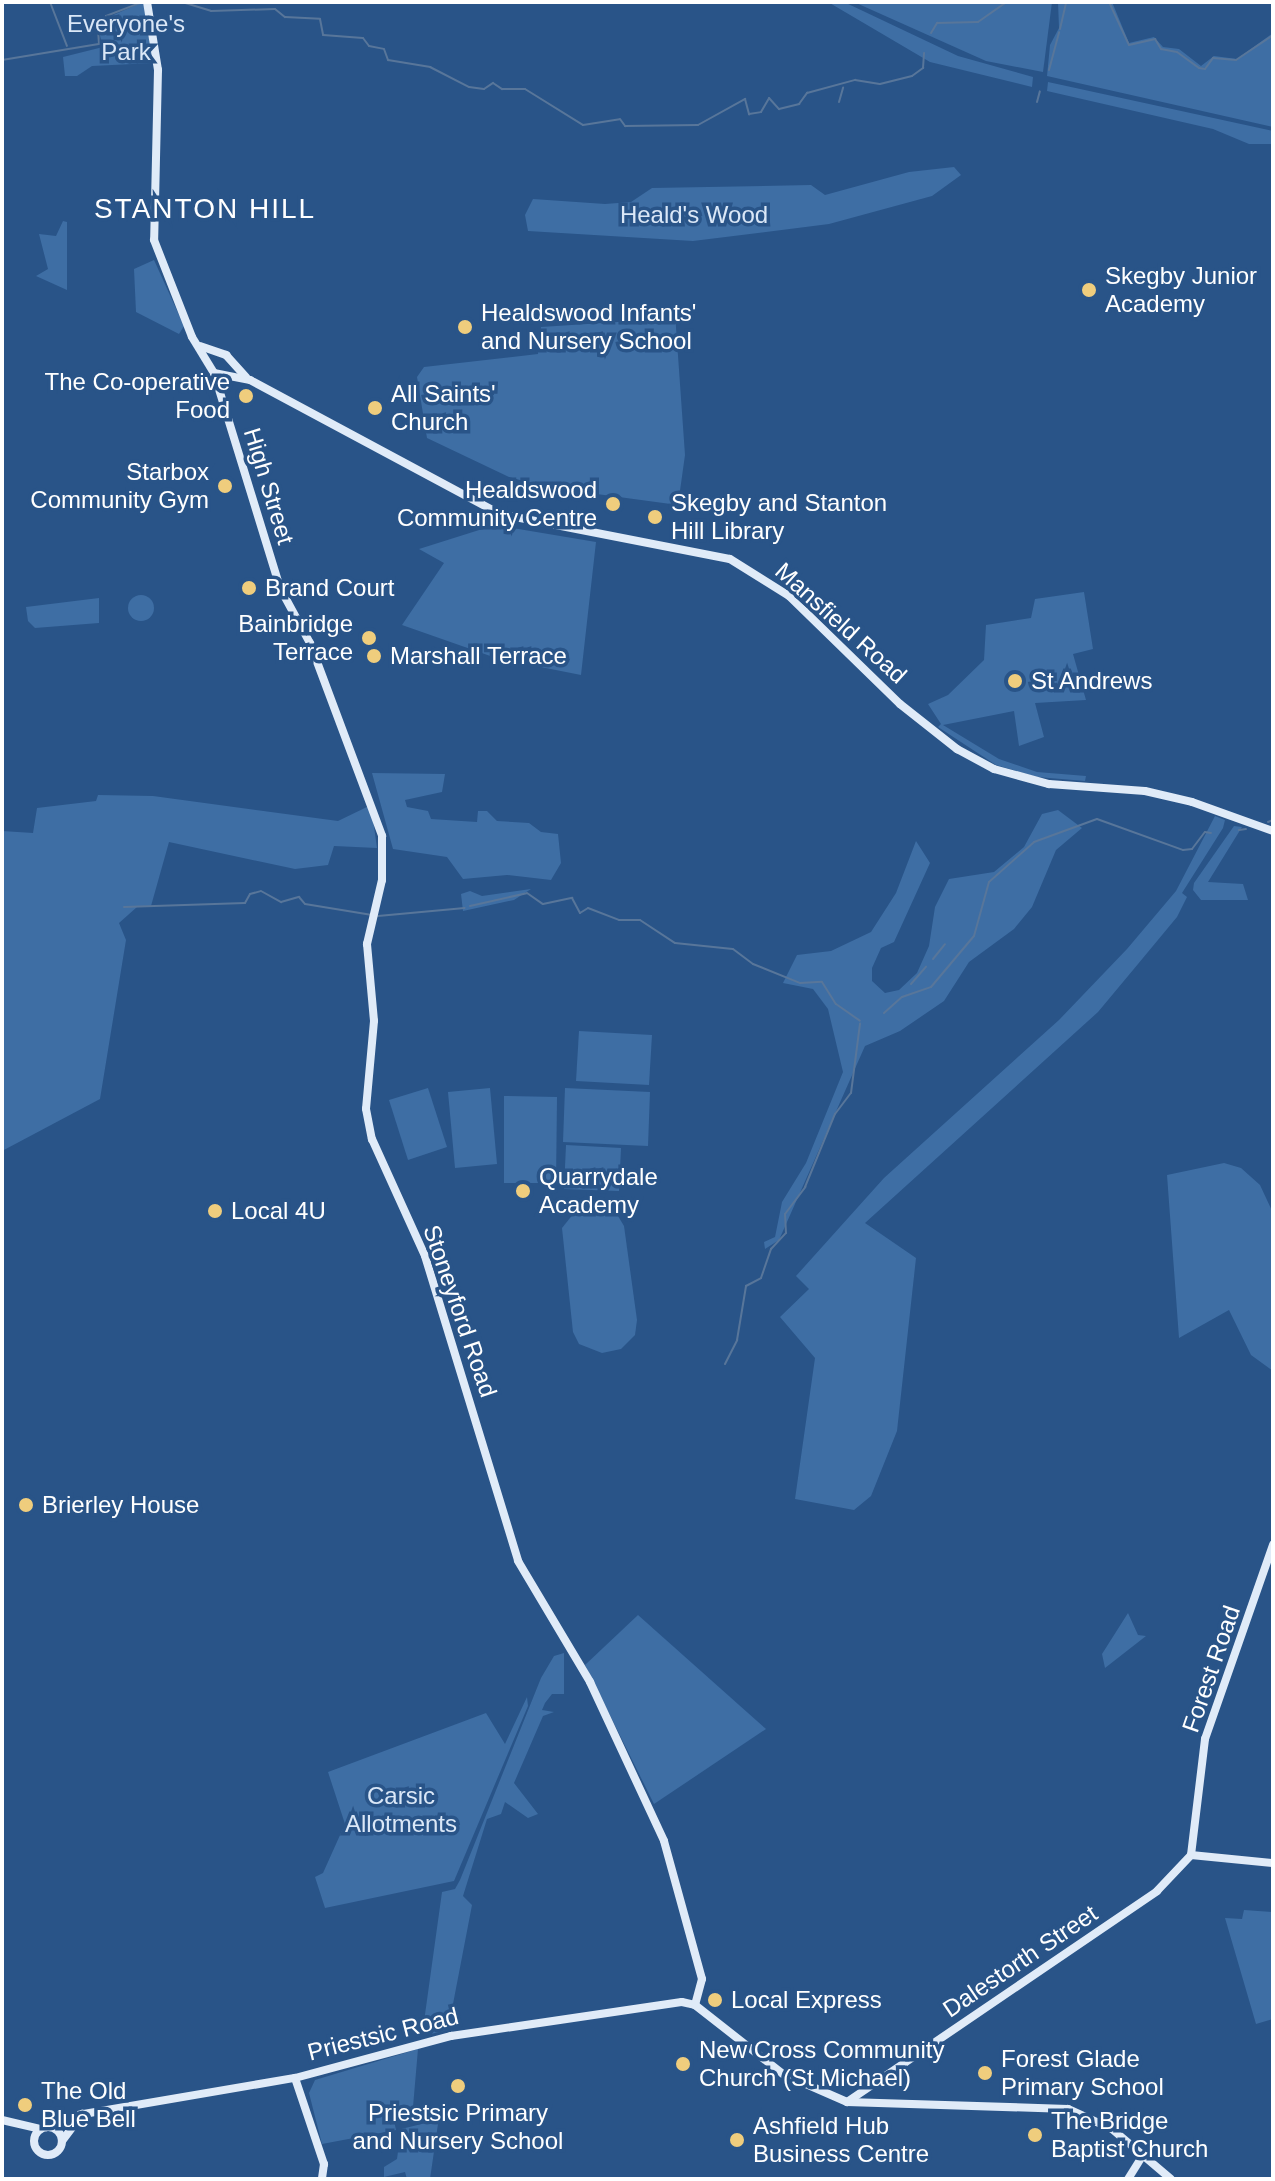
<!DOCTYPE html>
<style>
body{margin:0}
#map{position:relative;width:1275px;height:2181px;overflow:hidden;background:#295488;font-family:Helvetica,sans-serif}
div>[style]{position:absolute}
.green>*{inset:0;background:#3e6ea4}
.round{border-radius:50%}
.stream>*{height:2px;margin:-1px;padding:0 1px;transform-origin:1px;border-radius:1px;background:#58769a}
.secondary>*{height:8px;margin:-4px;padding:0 4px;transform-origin:4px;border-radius:4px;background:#e0ebf8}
.secondary>.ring{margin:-4px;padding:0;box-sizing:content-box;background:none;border:8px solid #e0ebf8;border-radius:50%}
.dots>*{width:22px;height:22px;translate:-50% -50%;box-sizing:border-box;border:4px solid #295488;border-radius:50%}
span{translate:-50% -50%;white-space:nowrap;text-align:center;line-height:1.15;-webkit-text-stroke:7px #295488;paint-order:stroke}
.park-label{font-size:24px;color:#dae7f7}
.poi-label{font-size:24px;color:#fff}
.left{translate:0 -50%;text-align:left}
.right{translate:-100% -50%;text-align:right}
.street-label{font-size:24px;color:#fff}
.quarter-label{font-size:28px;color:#fff;letter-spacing:2px}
.frame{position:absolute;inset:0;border:4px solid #fff;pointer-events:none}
</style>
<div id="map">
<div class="green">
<div style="clip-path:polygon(143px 2px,153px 63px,92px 66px,77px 76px,65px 76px,63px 57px,103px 47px,98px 28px,102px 20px)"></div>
<div style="clip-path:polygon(828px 2px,844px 2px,958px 56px,1033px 77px,1032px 87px,930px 62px)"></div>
<div style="clip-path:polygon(854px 2px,1052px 2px,1043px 72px,986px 61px)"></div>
<div style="clip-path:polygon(1058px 2px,1112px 2px,1129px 43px,1154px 37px,1163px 47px,1179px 49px,1201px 66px,1214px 56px,1237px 59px,1273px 33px,1273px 127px,1047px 76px,1050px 45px,1059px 28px)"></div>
<div style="clip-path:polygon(1048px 82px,1273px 131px,1273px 144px,1249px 144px,1213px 129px,1047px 91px)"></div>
<div style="clip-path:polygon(954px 167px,961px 175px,932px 196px,829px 224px,693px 241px,528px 231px,525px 215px,533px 199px,605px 204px,631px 202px,652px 188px,811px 185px,825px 195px,909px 172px)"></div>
<div style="clip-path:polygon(63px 221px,67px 222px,67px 290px,36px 276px,48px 269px,39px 234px,56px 236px)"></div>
<div style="clip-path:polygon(154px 260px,184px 326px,179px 334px,136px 312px,134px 269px)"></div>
<div style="clip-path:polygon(675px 313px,685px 455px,678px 505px,545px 487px,509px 477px,427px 438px,417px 377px,424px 367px,538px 354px,541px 327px,664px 319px)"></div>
<div style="clip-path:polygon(495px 525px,596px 542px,581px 675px,496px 658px,402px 625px,444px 563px,419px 549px)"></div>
<div style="clip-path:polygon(1084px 592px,1093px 649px,1073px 654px,1086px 700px,1035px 703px,1044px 737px,1019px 746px,1014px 711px,943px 725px,999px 759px,1037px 772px,1086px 776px,1085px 781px,1037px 777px,996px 765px,938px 727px,941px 724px,928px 704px,948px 695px,984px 660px,986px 625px,1031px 618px,1035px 599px)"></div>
<div class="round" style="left:128px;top:595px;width:26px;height:26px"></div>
<div style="clip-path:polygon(99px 598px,99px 623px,35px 628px,28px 621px,26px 607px)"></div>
<div style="clip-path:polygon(372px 773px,445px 774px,442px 792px,405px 800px,407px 807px,428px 811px,431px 819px,477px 822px,478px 811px,487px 811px,497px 821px,529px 823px,541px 832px,558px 834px,561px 863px,551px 880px,507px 875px,463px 879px,447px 857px,393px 849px)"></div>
<div style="clip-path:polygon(98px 795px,153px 796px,338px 821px,371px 805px,377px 848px,334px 846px,328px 865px,295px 869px,169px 842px,151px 906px,137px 907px,119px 923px,126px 940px,100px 1099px,2px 1151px,2px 831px,33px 833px,37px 808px,96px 801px)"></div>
<div style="clip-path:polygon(1058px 810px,1082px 828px,1056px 850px,1032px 907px,1014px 929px,969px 962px,944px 1001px,900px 1031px,865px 1046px,779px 1240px,765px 1249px,764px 1242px,775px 1237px,782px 1202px,806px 1163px,843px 1072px,828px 1009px,813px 989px,783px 983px,797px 955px,831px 951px,871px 932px,896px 893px,916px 841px,930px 863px,894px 942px,881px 948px,872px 968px,872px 981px,885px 993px,899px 990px,917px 973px,929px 946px,935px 907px,949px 879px,994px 872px,1024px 847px,1042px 814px)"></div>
<div style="clip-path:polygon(1215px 816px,1225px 820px,1223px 828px,1182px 893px,1187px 897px,1177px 917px,1138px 964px,1098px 1012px,865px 1223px,916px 1258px,897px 1431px,871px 1496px,854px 1510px,795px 1499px,815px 1358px,780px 1317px,809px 1289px,796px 1276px,884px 1178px,1059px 1020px,1127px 949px,1176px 891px)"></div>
<div style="clip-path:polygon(1234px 826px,1242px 827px,1208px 882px,1243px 884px,1248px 900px,1201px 900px,1193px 890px,1194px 883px)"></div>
<div style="clip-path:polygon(531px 889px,514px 900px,463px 911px,461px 894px,470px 891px,482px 896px)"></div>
<div style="clip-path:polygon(579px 1031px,652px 1035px,649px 1085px,576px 1081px)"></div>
<div style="clip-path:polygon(428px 1088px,447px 1147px,408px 1160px,389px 1100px)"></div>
<div style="clip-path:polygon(490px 1088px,497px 1164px,455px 1168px,448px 1092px)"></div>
<div style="clip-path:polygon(565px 1088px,650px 1092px,648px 1146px,563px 1142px)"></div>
<div style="clip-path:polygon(504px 1096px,557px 1097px,556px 1183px,504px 1183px)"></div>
<div style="clip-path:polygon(566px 1145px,621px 1148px,619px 1191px,564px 1189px)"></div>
<div style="clip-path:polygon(1224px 1163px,1241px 1168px,1260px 1185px,1273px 1213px,1273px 1371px,1251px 1355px,1229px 1310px,1179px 1338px,1167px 1175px)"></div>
<div style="clip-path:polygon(601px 1202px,612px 1206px,624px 1226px,637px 1320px,635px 1335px,621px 1349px,602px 1353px,579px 1344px,573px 1332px,562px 1228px,582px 1203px)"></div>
<div style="clip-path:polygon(1128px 1613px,1138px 1635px,1146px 1636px,1105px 1668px,1102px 1654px)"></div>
<div style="clip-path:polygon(638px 1615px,766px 1729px,654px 1804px,585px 1665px)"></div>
<div style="clip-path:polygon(564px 1653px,564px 1694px,552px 1694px,545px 1703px,542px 1710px,554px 1712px,543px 1716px,514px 1783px,538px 1814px,528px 1818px,505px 1802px,501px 1814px,487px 1819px,463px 1896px,472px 1905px,448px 2030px,422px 2036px,442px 1892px,455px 1889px,460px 1880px,541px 1678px,554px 1656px)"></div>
<div style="clip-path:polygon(527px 1697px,528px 1706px,454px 1881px,325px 1908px,315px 1877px,323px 1873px,345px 1824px,328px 1772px,486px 1713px,505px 1744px)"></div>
<div style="clip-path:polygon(1244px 1910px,1273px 1912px,1273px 2019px,1256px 2024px,1225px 1918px,1242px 1919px)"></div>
<div style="clip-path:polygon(418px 2049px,413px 2107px,392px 2111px,396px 2130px,322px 2144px,309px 2093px,315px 2080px)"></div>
<div style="clip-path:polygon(434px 2121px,438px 2124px,430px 2179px,407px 2179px,405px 2172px,384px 2177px,384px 2167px,397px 2159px,401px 2129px)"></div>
</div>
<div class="stream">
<div style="left:50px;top:2px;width:47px;rotate:68.9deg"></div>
<div style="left:182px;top:2px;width:30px;rotate:17deg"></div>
<div style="left:211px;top:11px;width:64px;rotate:-1.8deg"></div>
<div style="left:275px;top:9px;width:13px;rotate:39deg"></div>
<div style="left:285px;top:17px;width:35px;rotate:3deg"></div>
<div style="left:320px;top:19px;width:16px;rotate:79deg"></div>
<div style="left:323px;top:35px;width:40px;rotate:4.3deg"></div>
<div style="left:363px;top:38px;width:10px;rotate:53deg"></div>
<div style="left:369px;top:46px;width:15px;rotate:11deg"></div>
<div style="left:384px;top:49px;width:12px;rotate:70deg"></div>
<div style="left:388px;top:60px;width:43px;rotate:9.5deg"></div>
<div style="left:430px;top:67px;width:44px;rotate:27.1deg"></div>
<div style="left:469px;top:87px;width:15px;rotate:8deg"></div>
<div style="left:484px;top:89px;width:11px;rotate:-34deg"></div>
<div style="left:493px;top:83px;width:11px;rotate:34deg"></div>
<div style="left:502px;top:89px;width:23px"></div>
<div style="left:525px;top:89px;width:68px;rotate:31.8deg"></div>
<div style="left:583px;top:125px;width:37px;rotate:-9deg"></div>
<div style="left:620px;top:119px;width:9px;rotate:54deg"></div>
<div style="left:625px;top:126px;width:73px;rotate:-0.8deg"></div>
<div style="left:698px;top:125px;width:54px;rotate:-29deg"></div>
<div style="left:745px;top:99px;width:16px;rotate:75deg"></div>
<div style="left:749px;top:114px;width:12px;rotate:-9deg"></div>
<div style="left:761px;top:112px;width:16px;rotate:-60deg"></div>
<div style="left:769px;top:98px;width:15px;rotate:48deg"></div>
<div style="left:779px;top:109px;width:21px;rotate:-14deg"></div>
<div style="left:799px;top:104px;width:14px;rotate:-54deg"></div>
<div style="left:807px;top:93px;width:50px;rotate:-15.2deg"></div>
<div style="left:855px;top:80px;width:25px;rotate:9deg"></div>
<div style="left:880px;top:84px;width:33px;rotate:-14deg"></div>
<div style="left:912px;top:76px;width:14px;rotate:-36deg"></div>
<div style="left:923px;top:68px;width:15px;rotate:-86deg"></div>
<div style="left:1109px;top:2px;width:47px;rotate:65.1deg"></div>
<div style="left:1129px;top:45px;width:27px;rotate:-13deg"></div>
<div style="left:1155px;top:39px;width:12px;rotate:59deg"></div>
<div style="left:1161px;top:49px;width:16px;rotate:11deg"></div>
<div style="left:1177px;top:52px;width:27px;rotate:36deg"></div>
<div style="left:1199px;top:68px;width:6px;rotate:9deg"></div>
<div style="left:1205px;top:69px;width:14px;rotate:-54deg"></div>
<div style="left:1213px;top:58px;width:23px;rotate:5deg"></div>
<div style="left:1236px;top:60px;width:45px;rotate:-34deg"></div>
<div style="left:1060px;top:29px;width:28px;rotate:-77deg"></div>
<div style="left:931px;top:33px;width:12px;rotate:-59deg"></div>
<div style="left:937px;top:23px;width:41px;rotate:-1.4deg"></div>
<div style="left:978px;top:22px;width:35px;rotate:-35deg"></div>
<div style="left:2px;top:60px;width:98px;rotate:-9.4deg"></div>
<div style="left:99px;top:44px;width:16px;rotate:-94deg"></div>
<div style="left:98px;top:28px;width:14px;rotate:-56deg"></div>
<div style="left:106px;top:16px;width:40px;rotate:-21deg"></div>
<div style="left:1049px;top:70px;width:39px;rotate:-75deg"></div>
<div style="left:839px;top:102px;width:15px;rotate:-74deg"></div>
<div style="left:1037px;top:102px;width:11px;rotate:-75deg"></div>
<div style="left:1268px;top:822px;width:5px;rotate:-22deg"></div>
<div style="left:1239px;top:830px;width:7px;rotate:-8deg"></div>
<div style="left:470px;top:906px;width:58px;rotate:-12.8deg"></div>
<div style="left:527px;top:893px;width:19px;rotate:35deg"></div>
<div style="left:543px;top:904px;width:30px;rotate:-12deg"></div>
<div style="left:572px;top:898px;width:17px;rotate:62deg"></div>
<div style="left:580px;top:913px;width:9px;rotate:-32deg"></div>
<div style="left:588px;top:908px;width:33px;rotate:21deg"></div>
<div style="left:619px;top:920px;width:21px"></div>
<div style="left:640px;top:920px;width:42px;rotate:33.3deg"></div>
<div style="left:675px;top:943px;width:58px;rotate:5.9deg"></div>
<div style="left:733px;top:949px;width:25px;rotate:37deg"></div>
<div style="left:753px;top:964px;width:51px;rotate:22deg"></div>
<div style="left:800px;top:983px;width:22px;rotate:-3deg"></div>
<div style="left:822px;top:982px;width:26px;rotate:58deg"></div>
<div style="left:836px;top:1004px;width:29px;rotate:35deg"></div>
<div style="left:124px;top:907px;width:121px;rotate:-1.9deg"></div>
<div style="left:245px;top:903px;width:10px;rotate:-61deg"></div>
<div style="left:250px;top:894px;width:11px;rotate:-15deg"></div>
<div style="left:261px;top:891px;width:23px;rotate:29deg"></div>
<div style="left:281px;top:902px;width:19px;rotate:-16deg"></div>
<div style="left:299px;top:897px;width:9px;rotate:49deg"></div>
<div style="left:305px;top:904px;width:68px;rotate:9.3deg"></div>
<div style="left:378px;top:916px;width:87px;rotate:-5.3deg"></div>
<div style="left:933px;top:959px;width:19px;rotate:-51deg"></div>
<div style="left:911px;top:984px;width:23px;rotate:-49deg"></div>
<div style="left:884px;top:1013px;width:24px;rotate:-42deg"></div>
<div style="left:902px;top:997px;width:31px;rotate:-19deg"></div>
<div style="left:931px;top:987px;width:67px;rotate:-49.9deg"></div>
<div style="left:974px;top:936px;width:56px;rotate:-74.5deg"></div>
<div style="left:989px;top:882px;width:60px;rotate:-41.6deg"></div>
<div style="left:1034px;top:842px;width:67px;rotate:-20.1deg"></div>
<div style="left:1097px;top:819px;width:91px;rotate:19.8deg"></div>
<div style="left:1183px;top:850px;width:9px;rotate:-6deg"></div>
<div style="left:1192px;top:849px;width:21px;rotate:-53deg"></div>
<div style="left:1205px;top:832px;width:6px;rotate:9deg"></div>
<div style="left:725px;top:1364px;width:27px;rotate:-63deg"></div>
<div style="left:737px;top:1340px;width:55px;rotate:-80.5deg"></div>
<div style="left:746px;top:1286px;width:17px;rotate:-28deg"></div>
<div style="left:761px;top:1278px;width:31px;rotate:-71deg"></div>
<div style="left:771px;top:1249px;width:22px;rotate:-47deg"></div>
<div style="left:786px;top:1233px;width:19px;rotate:-93deg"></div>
<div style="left:785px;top:1214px;width:34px;rotate:-53deg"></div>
<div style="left:805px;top:1187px;width:79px;rotate:-67.7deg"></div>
<div style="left:835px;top:1114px;width:26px;rotate:-53deg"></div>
<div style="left:851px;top:1093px;width:70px;rotate:-82.6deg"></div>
</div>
<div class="secondary">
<div style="left:147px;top:2px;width:69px;rotate:80.8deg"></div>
<div style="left:158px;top:70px;width:170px;rotate:91.3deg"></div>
<div style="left:154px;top:240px;width:104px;rotate:68.6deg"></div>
<div style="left:192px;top:337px;width:42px;rotate:58.6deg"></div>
<div style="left:214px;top:373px;width:225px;rotate:72.9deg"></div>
<div style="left:280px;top:588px;width:63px;rotate:61.4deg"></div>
<div style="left:310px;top:643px;width:206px;rotate:69.5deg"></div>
<div style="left:382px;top:836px;width:44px;rotate:90deg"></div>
<div style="left:382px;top:880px;width:66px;rotate:103.2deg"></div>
<div style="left:367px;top:944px;width:77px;rotate:84.8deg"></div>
<div style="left:374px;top:1021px;width:88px;rotate:95.2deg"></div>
<div style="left:366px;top:1109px;width:31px;rotate:79deg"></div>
<div style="left:372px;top:1139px;width:128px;rotate:65.6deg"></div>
<div style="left:425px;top:1256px;width:319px;rotate:73deg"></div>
<div style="left:518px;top:1561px;width:141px;rotate:59.2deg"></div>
<div style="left:590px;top:1682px;width:175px;rotate:65deg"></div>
<div style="left:664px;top:1841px;width:143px;rotate:74.6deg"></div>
<div style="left:702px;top:1979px;width:27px;rotate:105deg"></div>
<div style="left:200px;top:346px;width:28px;rotate:19deg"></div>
<div style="left:226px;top:355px;width:30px;rotate:48deg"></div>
<div style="left:214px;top:373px;width:37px;rotate:11deg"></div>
<div style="left:250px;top:380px;width:284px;rotate:28.2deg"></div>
<div style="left:500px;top:514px;width:234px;rotate:11.1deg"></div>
<div style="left:730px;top:559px;width:70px;rotate:32.1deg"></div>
<div style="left:789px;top:596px;width:155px;rotate:44.2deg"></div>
<div style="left:900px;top:704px;width:73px;rotate:38.3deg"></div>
<div style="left:957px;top:749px;width:42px;rotate:28.4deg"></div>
<div style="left:994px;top:769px;width:57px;rotate:15.3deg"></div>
<div style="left:1049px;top:784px;width:96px;rotate:4.2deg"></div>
<div style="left:1145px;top:791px;width:48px;rotate:13.2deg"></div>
<div style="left:1192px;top:802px;width:86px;rotate:19.7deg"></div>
<div style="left:1191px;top:1855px;width:117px;rotate:-83.1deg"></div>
<div style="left:1205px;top:1739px;width:206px;rotate:-70.7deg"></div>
<div style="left:295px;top:2078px;width:91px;rotate:71.4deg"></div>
<div style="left:324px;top:2164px;width:15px;rotate:98deg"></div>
<div style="left:847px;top:2102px;width:375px;rotate:-34.2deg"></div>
<div style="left:1157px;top:1891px;width:50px;rotate:-46.6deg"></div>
<div style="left:1191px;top:1855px;width:82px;rotate:5.6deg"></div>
<div style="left:2px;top:2120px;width:39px;rotate:13deg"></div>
<div style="left:47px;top:2127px;width:21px;rotate:-28deg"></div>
<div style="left:66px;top:2117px;width:232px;rotate:-9.7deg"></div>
<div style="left:295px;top:2078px;width:162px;rotate:-15.1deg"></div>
<div style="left:451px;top:2036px;width:233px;rotate:-8.4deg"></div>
<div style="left:682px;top:2002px;width:13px;rotate:13deg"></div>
<div style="left:695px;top:2005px;width:112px;rotate:38.1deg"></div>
<div style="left:783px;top:2074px;width:70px;rotate:23.6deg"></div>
<div style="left:847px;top:2102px;width:221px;rotate:1.8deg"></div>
<div style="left:1068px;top:2109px;width:48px;rotate:24.4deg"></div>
<div style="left:1112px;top:2129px;width:77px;rotate:40.3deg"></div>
<div class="ring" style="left:34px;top:2127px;width:20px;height:20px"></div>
<div style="left:62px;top:2141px;width:34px;rotate:-53deg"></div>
<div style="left:1128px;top:2179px;width:28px;rotate:-58deg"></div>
</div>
<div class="dots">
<div style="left:1089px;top:290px;background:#efcd7d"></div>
<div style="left:465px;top:327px;background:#efcd7d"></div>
<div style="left:246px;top:396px;background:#efcd7d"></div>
<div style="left:375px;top:408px;background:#efcd7d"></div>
<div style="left:225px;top:486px;background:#efcd7d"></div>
<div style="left:613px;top:504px;background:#efcd7d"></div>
<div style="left:655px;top:517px;background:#efcd7d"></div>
<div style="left:249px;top:588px;background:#efcd7d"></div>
<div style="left:369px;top:638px;background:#efcd7d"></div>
<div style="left:374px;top:656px;background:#efcd7d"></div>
<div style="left:1015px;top:681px;background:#efcd7d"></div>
<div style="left:523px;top:1191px;background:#efcd7d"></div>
<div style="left:215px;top:1211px;background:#efcd7d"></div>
<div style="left:26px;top:1505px;background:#efcd7d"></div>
<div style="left:715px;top:2000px;background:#efcd7d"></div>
<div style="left:683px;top:2064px;background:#efcd7d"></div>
<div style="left:985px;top:2073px;background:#efcd7d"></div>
<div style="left:458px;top:2086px;background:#efcd7d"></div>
<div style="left:25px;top:2105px;background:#efcd7d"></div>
<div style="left:1035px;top:2135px;background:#efcd7d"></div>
<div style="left:737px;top:2140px;background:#efcd7d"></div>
</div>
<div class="park-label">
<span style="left:126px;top:38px">Everyone's<br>Park</span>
<span style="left:694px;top:215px">Heald's Wood</span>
<span style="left:401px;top:1810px">Carsic<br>Allotments</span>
</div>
<div class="poi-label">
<span class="left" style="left:1105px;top:290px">Skegby Junior<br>Academy</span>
<span class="left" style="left:481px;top:327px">Healdswood Infants'<br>and Nursery School</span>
<span class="right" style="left:230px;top:396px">The Co-operative<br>Food</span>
<span class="left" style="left:391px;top:408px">All Saints'<br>Church</span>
<span class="right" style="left:209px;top:486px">Starbox<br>Community Gym</span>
<span class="right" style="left:597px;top:504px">Healdswood<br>Community Centre</span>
<span class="left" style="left:671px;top:517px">Skegby and Stanton<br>Hill Library</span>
<span class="left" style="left:265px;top:588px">Brand Court</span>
<span class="right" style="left:353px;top:638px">Bainbridge<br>Terrace</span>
<span class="left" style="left:390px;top:656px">Marshall Terrace</span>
<span class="left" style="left:1031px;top:681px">St Andrews</span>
<span class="left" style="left:539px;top:1191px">Quarrydale<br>Academy</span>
<span class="left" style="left:231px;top:1211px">Local 4U</span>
<span class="left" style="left:42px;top:1505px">Brierley House</span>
<span class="left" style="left:731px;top:2000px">Local Express</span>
<span class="left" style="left:699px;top:2064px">New Cross Community<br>Church (St Michael)</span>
<span class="left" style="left:1001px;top:2073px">Forest Glade<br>Primary School</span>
<span class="left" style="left:41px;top:2105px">The Old<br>Blue Bell</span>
<span style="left:458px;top:2127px">Priestsic Primary<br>and Nursery School</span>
<span class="left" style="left:1051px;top:2135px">The Bridge<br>Baptist Church</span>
<span class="left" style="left:753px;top:2140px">Ashfield Hub<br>Business Centre</span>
</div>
<div class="street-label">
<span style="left:269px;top:486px;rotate:73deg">High Street</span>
<span style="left:841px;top:623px;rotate:42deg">Mansfield Road</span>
<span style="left:460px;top:1311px;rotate:71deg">Stoneyford Road</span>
<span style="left:1211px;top:1669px;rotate:-71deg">Forest Road</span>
<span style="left:1020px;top:1961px;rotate:-34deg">Dalestorth Street</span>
<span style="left:383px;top:2034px;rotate:-14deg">Priestsic Road</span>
</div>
<div class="quarter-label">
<span style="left:205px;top:209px">STANTON HILL</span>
</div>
<div class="frame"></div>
</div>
